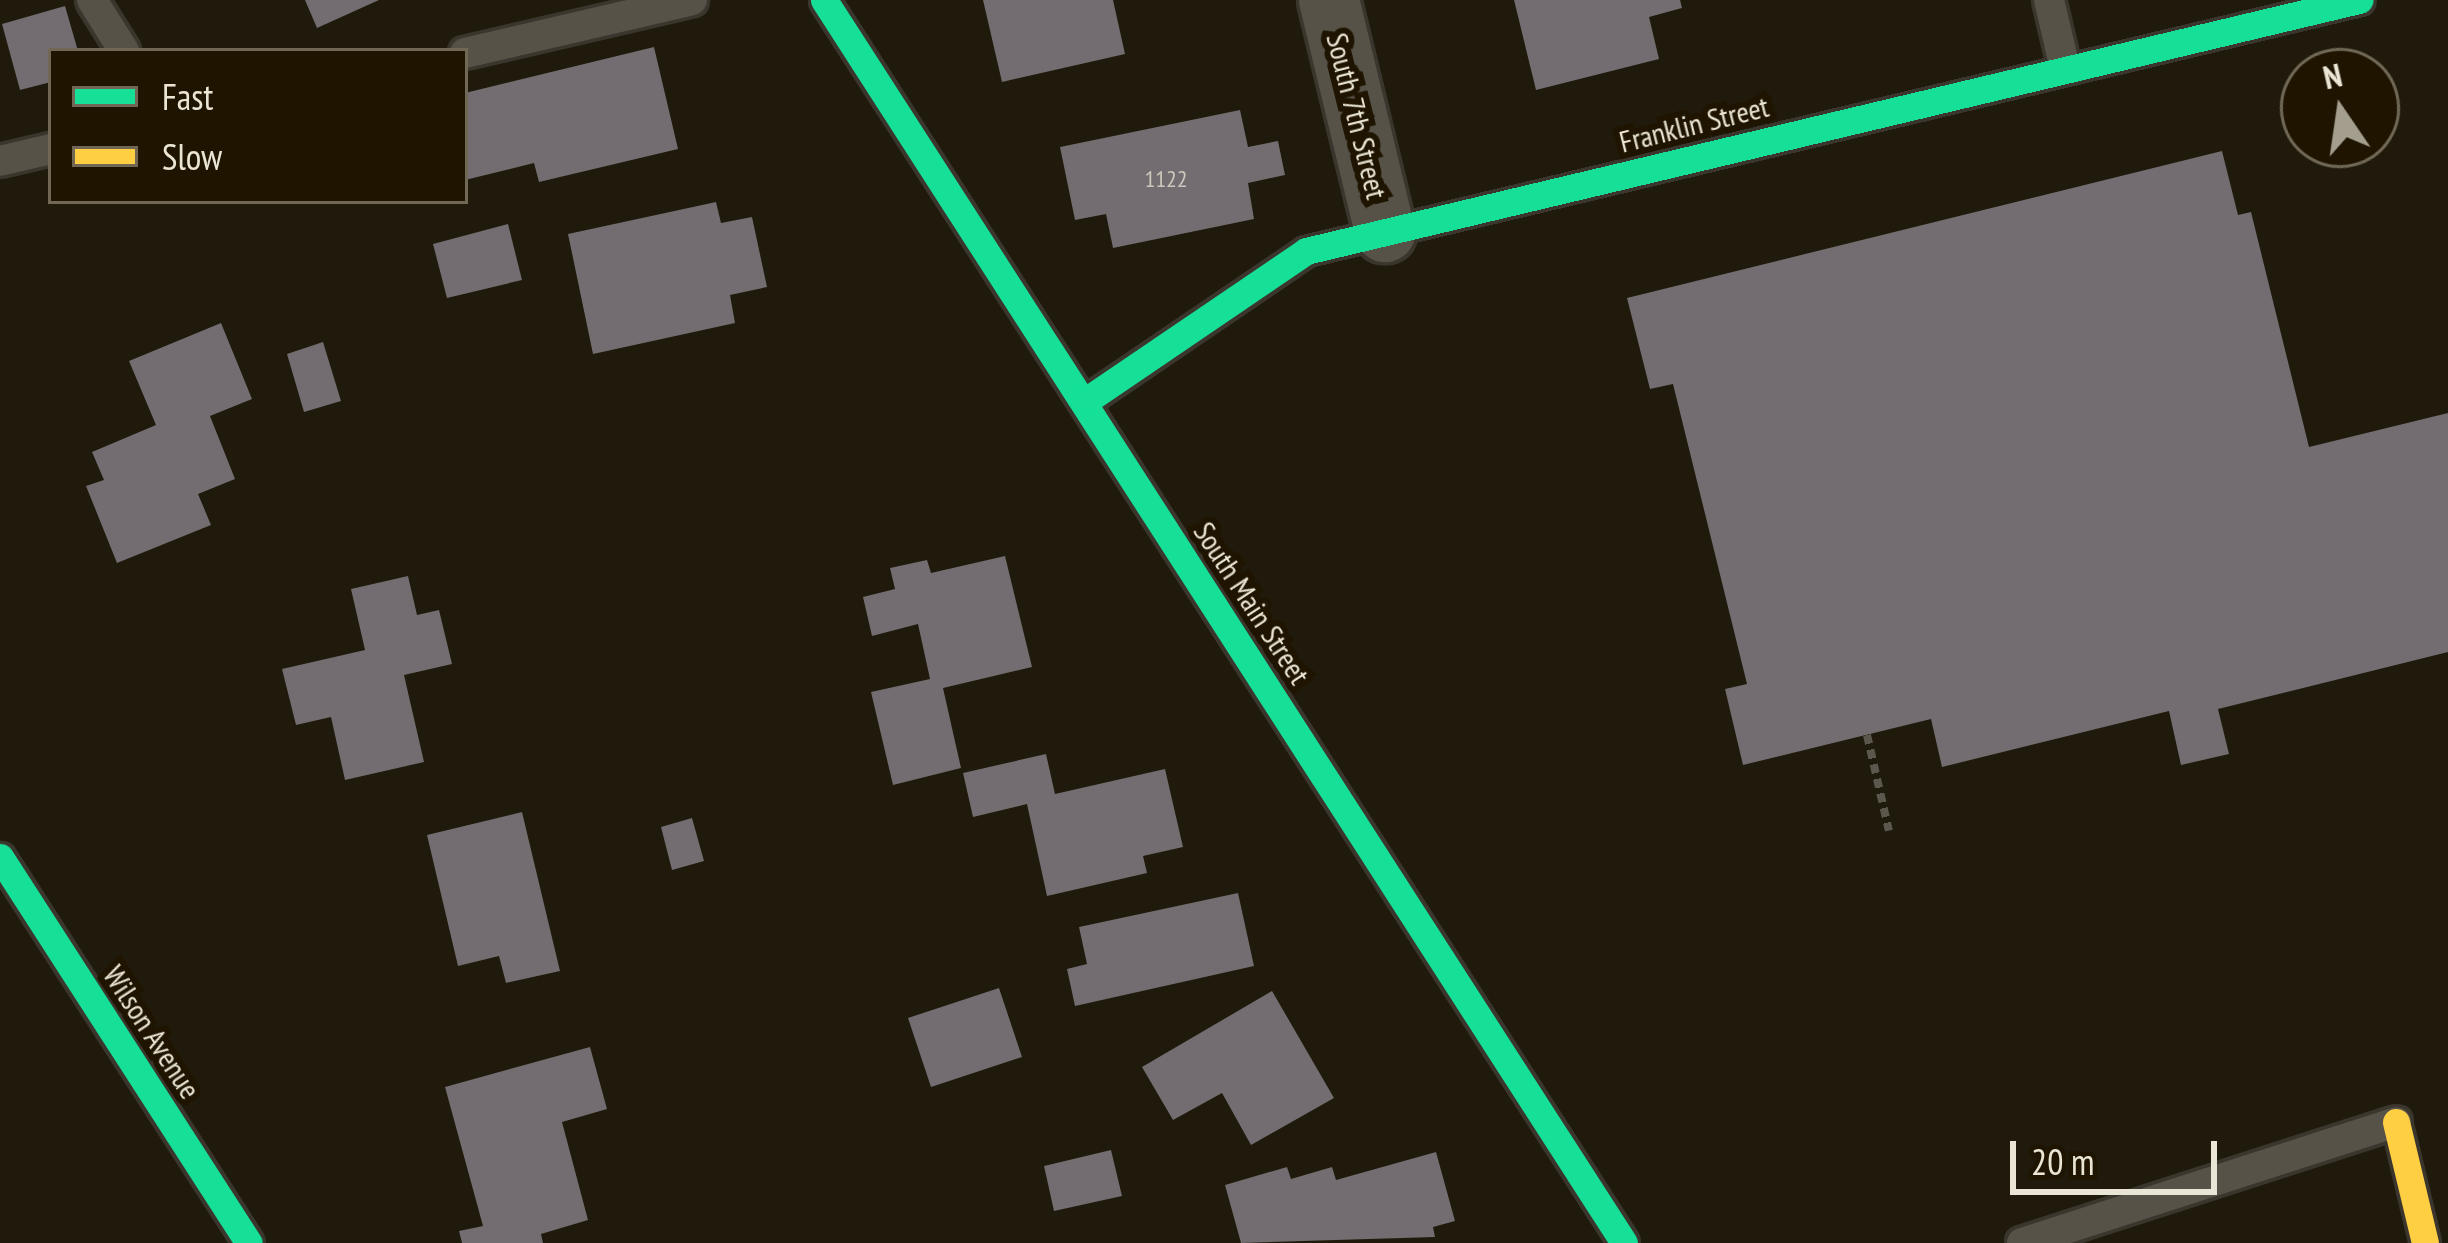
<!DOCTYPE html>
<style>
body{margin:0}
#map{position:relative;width:2448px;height:1243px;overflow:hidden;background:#1f1a0b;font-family:"PT Sans Narrow",sans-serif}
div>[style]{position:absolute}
.building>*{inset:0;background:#736c70}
.path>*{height:8px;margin-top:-4px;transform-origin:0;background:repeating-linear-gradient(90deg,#5b574d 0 9px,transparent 0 15px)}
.roads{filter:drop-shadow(3px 0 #3b362d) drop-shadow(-3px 0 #3b362d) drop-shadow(0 3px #3b362d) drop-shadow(0 -3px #3b362d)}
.lane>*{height:30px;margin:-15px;padding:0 15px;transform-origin:15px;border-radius:15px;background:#565248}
.street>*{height:60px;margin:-30px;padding:0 30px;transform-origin:30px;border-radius:30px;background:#565248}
.fast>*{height:27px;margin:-13.5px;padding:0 13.5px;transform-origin:13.5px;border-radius:13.5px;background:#16e098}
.slow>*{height:27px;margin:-13.5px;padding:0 13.5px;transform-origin:13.5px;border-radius:13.5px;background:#ffcf43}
span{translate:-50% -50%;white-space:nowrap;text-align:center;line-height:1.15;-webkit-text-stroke:12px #1e1400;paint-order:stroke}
.number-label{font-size:24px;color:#cdc7bc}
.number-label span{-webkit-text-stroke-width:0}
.street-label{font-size:30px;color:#ebe5d5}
.legend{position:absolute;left:48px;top:48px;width:420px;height:156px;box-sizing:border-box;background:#1e1400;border:3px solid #706855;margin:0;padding:15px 21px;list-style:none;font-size:36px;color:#ebe5d5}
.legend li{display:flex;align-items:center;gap:24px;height:60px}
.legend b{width:60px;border:3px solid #706855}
.north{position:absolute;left:2280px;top:48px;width:120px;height:120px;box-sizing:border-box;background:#1e1400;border:3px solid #706855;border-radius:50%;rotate:347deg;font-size:33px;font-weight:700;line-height:48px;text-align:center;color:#ebe5d5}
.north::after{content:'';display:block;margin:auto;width:42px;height:54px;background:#a49e8e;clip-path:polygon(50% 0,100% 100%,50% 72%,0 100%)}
.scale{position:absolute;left:2010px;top:1141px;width:207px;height:54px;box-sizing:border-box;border:6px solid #ebe5d5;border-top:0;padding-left:15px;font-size:36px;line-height:42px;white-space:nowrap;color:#ebe5d5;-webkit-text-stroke:9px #1e1400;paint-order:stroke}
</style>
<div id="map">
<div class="building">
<div style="clip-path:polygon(305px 0,379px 0,317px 28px)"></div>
<div style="clip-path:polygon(983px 0,1113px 0,1125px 54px,1002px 82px)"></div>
<div style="clip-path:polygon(1514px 0,1680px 0,1682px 8px,1649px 17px,1659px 59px,1536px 90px)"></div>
<div style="clip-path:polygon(65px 6px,78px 51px,51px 51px,51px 82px,20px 90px,2px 24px)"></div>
<div style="clip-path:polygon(654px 47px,678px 149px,539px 182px,534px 163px,465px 180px,465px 93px)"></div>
<div style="clip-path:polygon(1240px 110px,1248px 147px,1278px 141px,1285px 175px,1248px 183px,1254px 219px,1113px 248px,1106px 214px,1075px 220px,1060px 147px)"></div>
<div style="clip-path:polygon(2222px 151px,2238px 215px,2251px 212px,2309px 447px,2448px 413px,2448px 652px,2218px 709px,2229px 754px,2181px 765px,2169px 711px,1942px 767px,1931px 719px,1743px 765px,1725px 689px,1747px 684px,1673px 384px,1650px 389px,1627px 298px)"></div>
<div style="clip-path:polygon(716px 202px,721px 223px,752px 217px,767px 287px,730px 295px,735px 323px,593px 354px,568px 234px)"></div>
<div style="clip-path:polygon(508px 224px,522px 280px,447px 298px,433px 244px)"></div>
<div style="clip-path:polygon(221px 323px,252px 399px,210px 416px,235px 479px,198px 494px,211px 525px,117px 563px,86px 486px,104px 480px,92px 452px,156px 425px,129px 361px)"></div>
<div style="clip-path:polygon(323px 342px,341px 401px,304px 412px,287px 354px)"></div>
<div style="clip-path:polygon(1005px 556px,1032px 667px,943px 688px,961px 768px,893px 785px,871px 692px,930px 679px,918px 624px,872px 636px,863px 597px,895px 589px,890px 568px,927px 560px,931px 573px)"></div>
<div style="clip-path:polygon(408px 576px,417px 615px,439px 610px,452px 664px,404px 675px,424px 762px,345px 780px,331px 717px,296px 725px,282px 669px,365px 650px,351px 589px)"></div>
<div style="clip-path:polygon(1046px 754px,1055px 794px,1165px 769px,1183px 847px,1143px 856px,1147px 873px,1047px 896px,1027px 804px,973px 817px,963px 773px)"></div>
<div style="clip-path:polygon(522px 812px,560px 971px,506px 983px,499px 956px,458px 966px,427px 835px)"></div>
<div style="clip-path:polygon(692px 818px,704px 861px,672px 870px,661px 827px)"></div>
<div style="clip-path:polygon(1238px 893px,1254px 966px,1075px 1006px,1067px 969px,1087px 964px,1079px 927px)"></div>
<div style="clip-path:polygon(999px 988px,1022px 1057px,931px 1087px,908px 1018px)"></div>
<div style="clip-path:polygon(1272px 991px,1334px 1098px,1251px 1145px,1222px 1093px,1173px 1120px,1142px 1067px)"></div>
<div style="clip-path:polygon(590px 1047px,607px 1109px,562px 1122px,588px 1220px,541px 1234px,543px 1243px,462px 1243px,459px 1231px,483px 1226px,445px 1087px)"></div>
<div style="clip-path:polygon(1111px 1150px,1122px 1196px,1054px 1211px,1044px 1166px)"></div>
<div style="clip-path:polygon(1436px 1152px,1455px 1221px,1433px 1227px,1435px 1237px,1241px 1243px,1225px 1185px,1287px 1167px,1291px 1179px,1332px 1167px,1336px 1180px)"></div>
</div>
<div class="path">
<div style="left:1867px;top:735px;width:98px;rotate:77.1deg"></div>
</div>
<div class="roads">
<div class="lane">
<div style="left:92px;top:0;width:60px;rotate:57.9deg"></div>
<div style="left:2049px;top:0;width:70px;rotate:76.8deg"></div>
<div style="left:465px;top:53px;width:233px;rotate:-13.1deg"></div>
<div style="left:0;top:161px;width:52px;rotate:-13.2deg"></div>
<div style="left:2022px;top:1243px;width:393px;rotate:-17.9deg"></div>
</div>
<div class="street">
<div style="left:1329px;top:0;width:239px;rotate:76.4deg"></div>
</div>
<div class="fast">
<div style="left:824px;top:0;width:1478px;rotate:57.23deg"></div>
<div style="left:1084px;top:402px;width:268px;rotate:-34.2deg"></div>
<div style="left:1306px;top:251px;width:1083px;rotate:-13.41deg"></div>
<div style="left:0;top:857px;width:459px;rotate:57.2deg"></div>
</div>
<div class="slow">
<div style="left:2396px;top:1122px;width:124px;rotate:76.5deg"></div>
</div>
</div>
<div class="number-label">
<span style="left:1166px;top:179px">1122</span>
</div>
<div class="street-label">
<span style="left:1357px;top:116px;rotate:76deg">South 7th Street</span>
<span style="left:1694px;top:124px;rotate:-14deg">Franklin Street</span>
<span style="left:1252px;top:603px;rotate:57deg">South Main Street</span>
<span style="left:152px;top:1032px;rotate:57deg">Wilson Avenue</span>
</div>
<ul class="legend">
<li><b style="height:15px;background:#16e098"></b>Fast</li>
<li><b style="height:15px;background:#ffcf43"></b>Slow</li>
</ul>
<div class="north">N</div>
<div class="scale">20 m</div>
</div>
